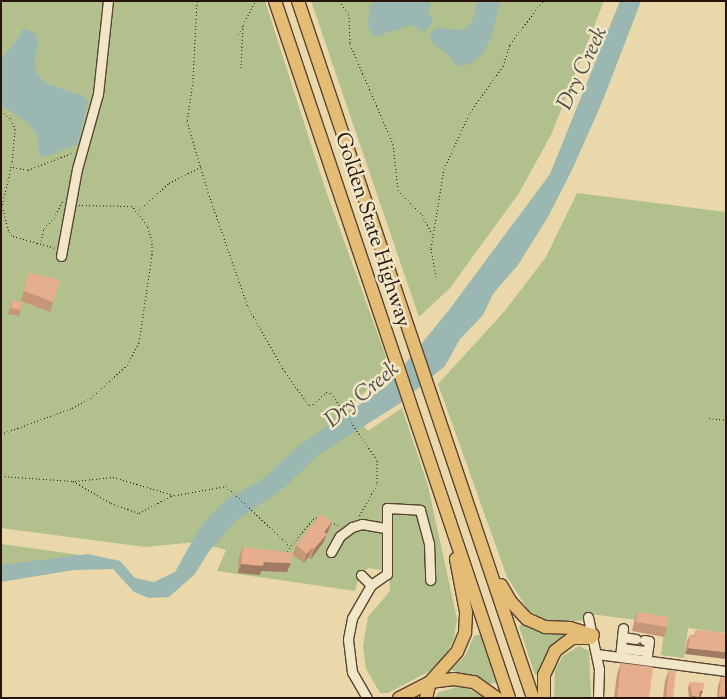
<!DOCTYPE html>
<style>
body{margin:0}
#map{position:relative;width:727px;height:699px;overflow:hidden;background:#ead8aa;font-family:"Sorts Mill Goudy",serif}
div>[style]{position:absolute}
.green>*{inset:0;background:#b1c08d}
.water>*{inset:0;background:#9ab8b1}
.minor-tunnel>*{height:9px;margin-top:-4.5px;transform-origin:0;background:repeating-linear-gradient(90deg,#cdba92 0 9px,transparent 0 13.5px)}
.path>*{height:1px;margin-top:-0.5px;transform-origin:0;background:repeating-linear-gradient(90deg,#27130a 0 1px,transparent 0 3.5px)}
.roads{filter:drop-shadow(1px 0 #584432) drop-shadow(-1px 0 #584432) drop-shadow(0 1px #584432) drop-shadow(0 -1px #584432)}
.minor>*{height:9px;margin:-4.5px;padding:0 4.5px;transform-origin:4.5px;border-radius:4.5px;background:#f1e6c8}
.highway>*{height:12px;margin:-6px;padding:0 6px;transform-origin:6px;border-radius:6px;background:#e5bc75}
.wall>*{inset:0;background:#c69679}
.shaded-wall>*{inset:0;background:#a17a63}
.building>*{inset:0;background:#e6ae8d}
span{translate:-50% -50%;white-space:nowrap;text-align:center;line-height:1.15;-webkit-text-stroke:5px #f1e6c8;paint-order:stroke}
.street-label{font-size:21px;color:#27130a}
.water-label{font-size:22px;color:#4f4d44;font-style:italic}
.frame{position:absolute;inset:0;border:2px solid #27130a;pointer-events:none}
</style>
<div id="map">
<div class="green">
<div style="clip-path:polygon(1px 1px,265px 1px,325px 188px,386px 357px,379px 379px,349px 407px,368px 431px,402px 408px,428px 486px,457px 619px,454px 638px,445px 657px,428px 672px,388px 693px,380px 693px,366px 669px,363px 646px,368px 617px,390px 591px,389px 575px,381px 570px,369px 568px,360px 573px,355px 591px,217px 571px,226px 550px,196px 542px,145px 547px,1px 528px)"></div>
<div style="clip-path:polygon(311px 1px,604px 1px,551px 135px,519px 193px,450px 288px,419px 317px)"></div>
<div style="clip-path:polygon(577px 193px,726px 212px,726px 633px,688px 628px,684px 658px,661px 655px,665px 624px,584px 613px,584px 620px,558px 623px,543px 619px,528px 610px,507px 577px,438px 384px,503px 313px,546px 257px)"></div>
<div style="clip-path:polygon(1px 544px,117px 560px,1px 575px)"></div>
<div style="clip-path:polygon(527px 623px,562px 634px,565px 637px,543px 673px,535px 675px,519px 626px)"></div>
<div style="clip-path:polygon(482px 634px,498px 682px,488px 684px,451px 670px,465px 656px,474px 636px)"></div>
<div style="clip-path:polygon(579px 646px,589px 651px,591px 698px,554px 698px,555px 669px,563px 656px)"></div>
<div style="clip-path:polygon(462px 686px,486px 698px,435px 698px,439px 692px)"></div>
</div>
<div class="water">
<div style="clip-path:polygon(373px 1px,431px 1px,428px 12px,434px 21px,424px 32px,410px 25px,375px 37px,368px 28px,369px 8px)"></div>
<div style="clip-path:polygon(478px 1px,500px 1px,491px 39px,483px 53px,470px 64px,456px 66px,450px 56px,431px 42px,430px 33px,437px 28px,464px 30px,472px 22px)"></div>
<div style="clip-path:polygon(620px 1px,641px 1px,603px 100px,572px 170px,548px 217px,518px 265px,493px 294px,483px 315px,460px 339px,445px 366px,399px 404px,318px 455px,284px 488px,237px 520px,210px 550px,194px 575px,169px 597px,149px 598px,134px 592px,113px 569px,74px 570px,1px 582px,1px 565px,88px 554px,120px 561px,135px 578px,154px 582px,175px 572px,200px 527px,225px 500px,262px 480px,297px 447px,387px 386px,449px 310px,550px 174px)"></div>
<div style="clip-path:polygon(23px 28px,36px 34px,38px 46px,34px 64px,38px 76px,48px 84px,83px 96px,88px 101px,78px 144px,45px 157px,39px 155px,37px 136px,30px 124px,1px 105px,1px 58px,15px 43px)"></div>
</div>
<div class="minor-tunnel">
<div style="left:635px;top:644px;width:8px;rotate:7deg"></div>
</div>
<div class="path">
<div style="left:197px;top:1px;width:80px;rotate:92.9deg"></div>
<div style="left:193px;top:81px;width:40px;rotate:98.5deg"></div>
<div style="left:187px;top:121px;width:74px;rotate:73.5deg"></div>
<div style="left:208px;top:192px;width:122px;rotate:70.8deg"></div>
<div style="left:248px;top:307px;width:75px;rotate:60.4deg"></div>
<div style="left:285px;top:372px;width:41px;rotate:54deg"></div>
<div style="left:309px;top:405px;width:5px;rotate:-11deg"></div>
<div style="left:314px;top:404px;width:17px;rotate:-45deg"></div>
<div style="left:326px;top:392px;width:5px;rotate:11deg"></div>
<div style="left:331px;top:393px;width:81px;rotate:55.5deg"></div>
<div style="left:377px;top:460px;width:24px;rotate:90deg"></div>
<div style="left:377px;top:484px;width:37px;rotate:119deg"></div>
<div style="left:339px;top:1px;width:16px;rotate:52deg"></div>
<div style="left:349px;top:14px;width:30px;rotate:88deg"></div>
<div style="left:350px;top:44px;width:109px;rotate:66.7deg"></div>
<div style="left:393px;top:144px;width:46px;rotate:83.8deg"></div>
<div style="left:398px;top:190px;width:35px;rotate:46deg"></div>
<div style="left:422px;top:215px;width:21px;rotate:62deg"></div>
<div style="left:238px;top:34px;width:9px;rotate:-58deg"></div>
<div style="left:241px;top:68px;width:43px;rotate:-87.3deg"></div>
<div style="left:243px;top:25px;width:27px;rotate:-63deg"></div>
<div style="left:1px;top:111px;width:13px;rotate:39deg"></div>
<div style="left:11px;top:119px;width:11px;rotate:68deg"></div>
<div style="left:15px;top:129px;width:34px;rotate:95deg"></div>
<div style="left:12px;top:163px;width:44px;rotate:103.1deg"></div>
<div style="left:2px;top:206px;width:27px;rotate:75deg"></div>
<div style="left:9px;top:232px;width:6px;rotate:45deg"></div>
<div style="left:13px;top:236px;width:44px;rotate:15.9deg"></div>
<div style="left:13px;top:167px;width:15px;rotate:11deg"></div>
<div style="left:28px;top:170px;width:47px;rotate:-21.1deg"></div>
<div style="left:139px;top:210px;width:40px;rotate:-42deg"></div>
<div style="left:169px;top:183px;width:36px;rotate:-27deg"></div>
<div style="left:41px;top:241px;width:13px;rotate:-77deg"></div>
<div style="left:44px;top:228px;width:14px;rotate:-45deg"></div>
<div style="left:54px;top:218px;width:20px;rotate:-63deg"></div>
<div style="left:436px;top:277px;width:29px;rotate:-100deg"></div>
<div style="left:431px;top:248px;width:80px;rotate:-80.7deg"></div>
<div style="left:444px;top:169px;width:63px;rotate:-65.5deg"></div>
<div style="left:470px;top:112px;width:57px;rotate:-54.3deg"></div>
<div style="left:503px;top:66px;width:23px;rotate:-72deg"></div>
<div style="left:510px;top:44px;width:54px;rotate:-52.5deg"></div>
<div style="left:709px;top:418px;width:17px;rotate:7deg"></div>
<div style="left:1px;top:434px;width:76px;rotate:-20.1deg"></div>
<div style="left:72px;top:408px;width:21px;rotate:-28deg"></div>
<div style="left:91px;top:398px;width:49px;rotate:-42.5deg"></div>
<div style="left:127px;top:365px;width:26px;rotate:-62deg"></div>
<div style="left:139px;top:342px;width:88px;rotate:-81.5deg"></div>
<div style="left:152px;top:255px;width:14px;rotate:-90deg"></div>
<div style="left:152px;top:241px;width:17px;rotate:-107deg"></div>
<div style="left:147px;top:225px;width:24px;rotate:-128deg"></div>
<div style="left:132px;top:206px;width:53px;rotate:-178.9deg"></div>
<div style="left:1px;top:476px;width:72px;rotate:4deg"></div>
<div style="left:73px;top:481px;width:44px;rotate:30.1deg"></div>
<div style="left:111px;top:503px;width:30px;rotate:20deg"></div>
<div style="left:139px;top:513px;width:36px;rotate:-28deg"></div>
<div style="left:171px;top:496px;width:56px;rotate:-10.3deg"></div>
<div style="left:226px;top:486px;width:88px;rotate:43.2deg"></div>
<div style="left:75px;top:481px;width:38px;rotate:-6deg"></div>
<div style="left:113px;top:477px;width:63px;rotate:16.7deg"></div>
<div style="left:331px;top:522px;width:11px;rotate:22deg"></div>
<div style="left:287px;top:551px;width:41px;rotate:-50.9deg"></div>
<div style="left:313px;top:519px;width:5px;rotate:-22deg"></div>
</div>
<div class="roads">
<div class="minor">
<div style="left:61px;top:256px;width:88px;rotate:-79.6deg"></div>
<div style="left:77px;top:169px;width:78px;rotate:-74.4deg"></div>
<div style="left:98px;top:94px;width:94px;rotate:-83.9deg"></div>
<div style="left:331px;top:552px;width:18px;rotate:-61deg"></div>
<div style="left:340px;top:536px;width:15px;rotate:-37deg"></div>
<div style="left:352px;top:527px;width:10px;rotate:-17deg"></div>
<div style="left:362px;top:524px;width:23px;rotate:10deg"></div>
<div style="left:361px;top:575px;width:14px;rotate:45deg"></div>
<div style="left:371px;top:585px;width:19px;rotate:-35deg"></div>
<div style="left:387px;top:574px;width:66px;rotate:-90deg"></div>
<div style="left:387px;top:508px;width:33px;rotate:3deg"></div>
<div style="left:420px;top:510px;width:34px;rotate:75deg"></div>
<div style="left:429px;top:543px;width:37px;rotate:88deg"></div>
<div style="left:588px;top:617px;width:53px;rotate:78.1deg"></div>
<div style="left:599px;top:669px;width:29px;rotate:92deg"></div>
<div style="left:622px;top:637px;width:14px;rotate:8deg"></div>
<div style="left:644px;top:640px;width:5px;rotate:11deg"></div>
<div style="left:649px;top:641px;width:14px;rotate:98deg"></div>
<div style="left:621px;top:648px;width:26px;rotate:7deg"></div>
<div style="left:597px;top:654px;width:130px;rotate:7.5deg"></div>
<div style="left:620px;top:657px;width:29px;rotate:-84deg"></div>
<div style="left:367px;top:698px;width:30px;rotate:-120deg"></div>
<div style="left:352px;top:672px;width:33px;rotate:-97deg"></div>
<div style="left:348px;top:639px;width:21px;rotate:-79deg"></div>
<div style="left:352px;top:618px;width:38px;rotate:-60deg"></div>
</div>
<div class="highway">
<div style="left:275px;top:1px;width:735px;rotate:71.44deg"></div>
<div style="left:298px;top:1px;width:736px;rotate:71.37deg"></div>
<div style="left:501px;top:585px;width:20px;rotate:60deg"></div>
<div style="left:511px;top:602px;width:23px;rotate:47deg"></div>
<div style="left:527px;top:619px;width:20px;rotate:24deg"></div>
<div style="left:545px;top:627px;width:25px;rotate:2deg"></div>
<div style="left:570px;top:628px;width:24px;rotate:17deg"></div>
<div style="left:399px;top:698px;width:35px;rotate:-27deg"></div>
<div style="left:430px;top:682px;width:24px;rotate:-7deg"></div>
<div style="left:454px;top:679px;width:20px;rotate:9deg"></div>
<div style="left:474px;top:682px;width:28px;rotate:35deg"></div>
<div style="left:426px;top:698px;width:16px;rotate:-76deg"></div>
<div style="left:430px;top:682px;width:40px;rotate:-48deg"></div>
<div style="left:457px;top:652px;width:21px;rotate:-67deg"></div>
<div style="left:465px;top:633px;width:21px;rotate:-87deg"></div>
<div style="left:466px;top:612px;width:54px;rotate:-100.7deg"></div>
<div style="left:544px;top:698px;width:23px;rotate:-90deg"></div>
<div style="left:544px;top:675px;width:26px;rotate:-65deg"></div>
<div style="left:555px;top:651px;width:21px;rotate:-37deg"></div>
<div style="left:572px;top:638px;width:19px"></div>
</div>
</div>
<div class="wall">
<div style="clip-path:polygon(29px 273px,53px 302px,50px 312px,21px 301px)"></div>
<div style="clip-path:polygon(12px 300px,21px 310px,19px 316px,8px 314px)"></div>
<div style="clip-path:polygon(332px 522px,323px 543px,311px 559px,308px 557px,304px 563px,293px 555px,296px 545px)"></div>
<div style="clip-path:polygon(243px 547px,287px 572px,261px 571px,260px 575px,238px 573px,239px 557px)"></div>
<div style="clip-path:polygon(637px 612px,667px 627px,664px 637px,632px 631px,634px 622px)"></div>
<div style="clip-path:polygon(696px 630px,718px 632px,685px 654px,687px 641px,690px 635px,694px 635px)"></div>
<div style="clip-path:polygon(621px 663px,649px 698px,614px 698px,617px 674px)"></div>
<div style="clip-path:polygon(669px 670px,673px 698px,663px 698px,665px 681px)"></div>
<div style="clip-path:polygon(721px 677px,726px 698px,717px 698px,718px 686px)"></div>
<div style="clip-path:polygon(690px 682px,703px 691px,700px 698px,689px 698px,688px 688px)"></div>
</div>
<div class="shaded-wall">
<div style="clip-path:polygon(332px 522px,323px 543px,311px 559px,314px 549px,324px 532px)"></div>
<div style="clip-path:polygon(312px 548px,308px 557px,304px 563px,307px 554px)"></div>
<div style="clip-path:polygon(264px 562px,291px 563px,287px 572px,261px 571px,260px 575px,238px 573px,241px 564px)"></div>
<div style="clip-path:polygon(688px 648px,726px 652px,726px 659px,685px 654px)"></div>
<div style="clip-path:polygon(700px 691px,703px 691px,700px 698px,692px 698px,692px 696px)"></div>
</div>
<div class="building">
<div style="clip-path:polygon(29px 273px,60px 280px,53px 302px,24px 291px)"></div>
<div style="clip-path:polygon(12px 300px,23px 302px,21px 310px,11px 308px)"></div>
<div style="clip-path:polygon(321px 514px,332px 522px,324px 532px,327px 534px,314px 549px,312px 548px,307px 554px,296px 545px)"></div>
<div style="clip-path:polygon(243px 547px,293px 553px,291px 563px,264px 562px,263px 566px,241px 564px)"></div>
<div style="clip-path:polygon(637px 612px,669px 617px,667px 627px,636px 622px)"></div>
<div style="clip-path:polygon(696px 630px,718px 632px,726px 634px,726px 652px,688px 648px,690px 635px,695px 636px)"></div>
<div style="clip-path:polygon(621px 663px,653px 667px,649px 698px,617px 698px)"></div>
<div style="clip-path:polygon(669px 670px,676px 671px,673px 698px,666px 698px)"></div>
<div style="clip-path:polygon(721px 677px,726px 677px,726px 696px,719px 696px)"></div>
<div style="clip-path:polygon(690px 682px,704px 683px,703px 691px,700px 691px,699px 697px,692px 696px)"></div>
</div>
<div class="street-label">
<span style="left:372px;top:230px;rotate:72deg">Golden State Highway</span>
</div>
<div class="water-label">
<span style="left:584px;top:69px;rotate:-65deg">Dry Creek</span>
<span style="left:363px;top:396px;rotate:-40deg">Dry Creek</span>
</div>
<div class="frame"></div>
</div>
